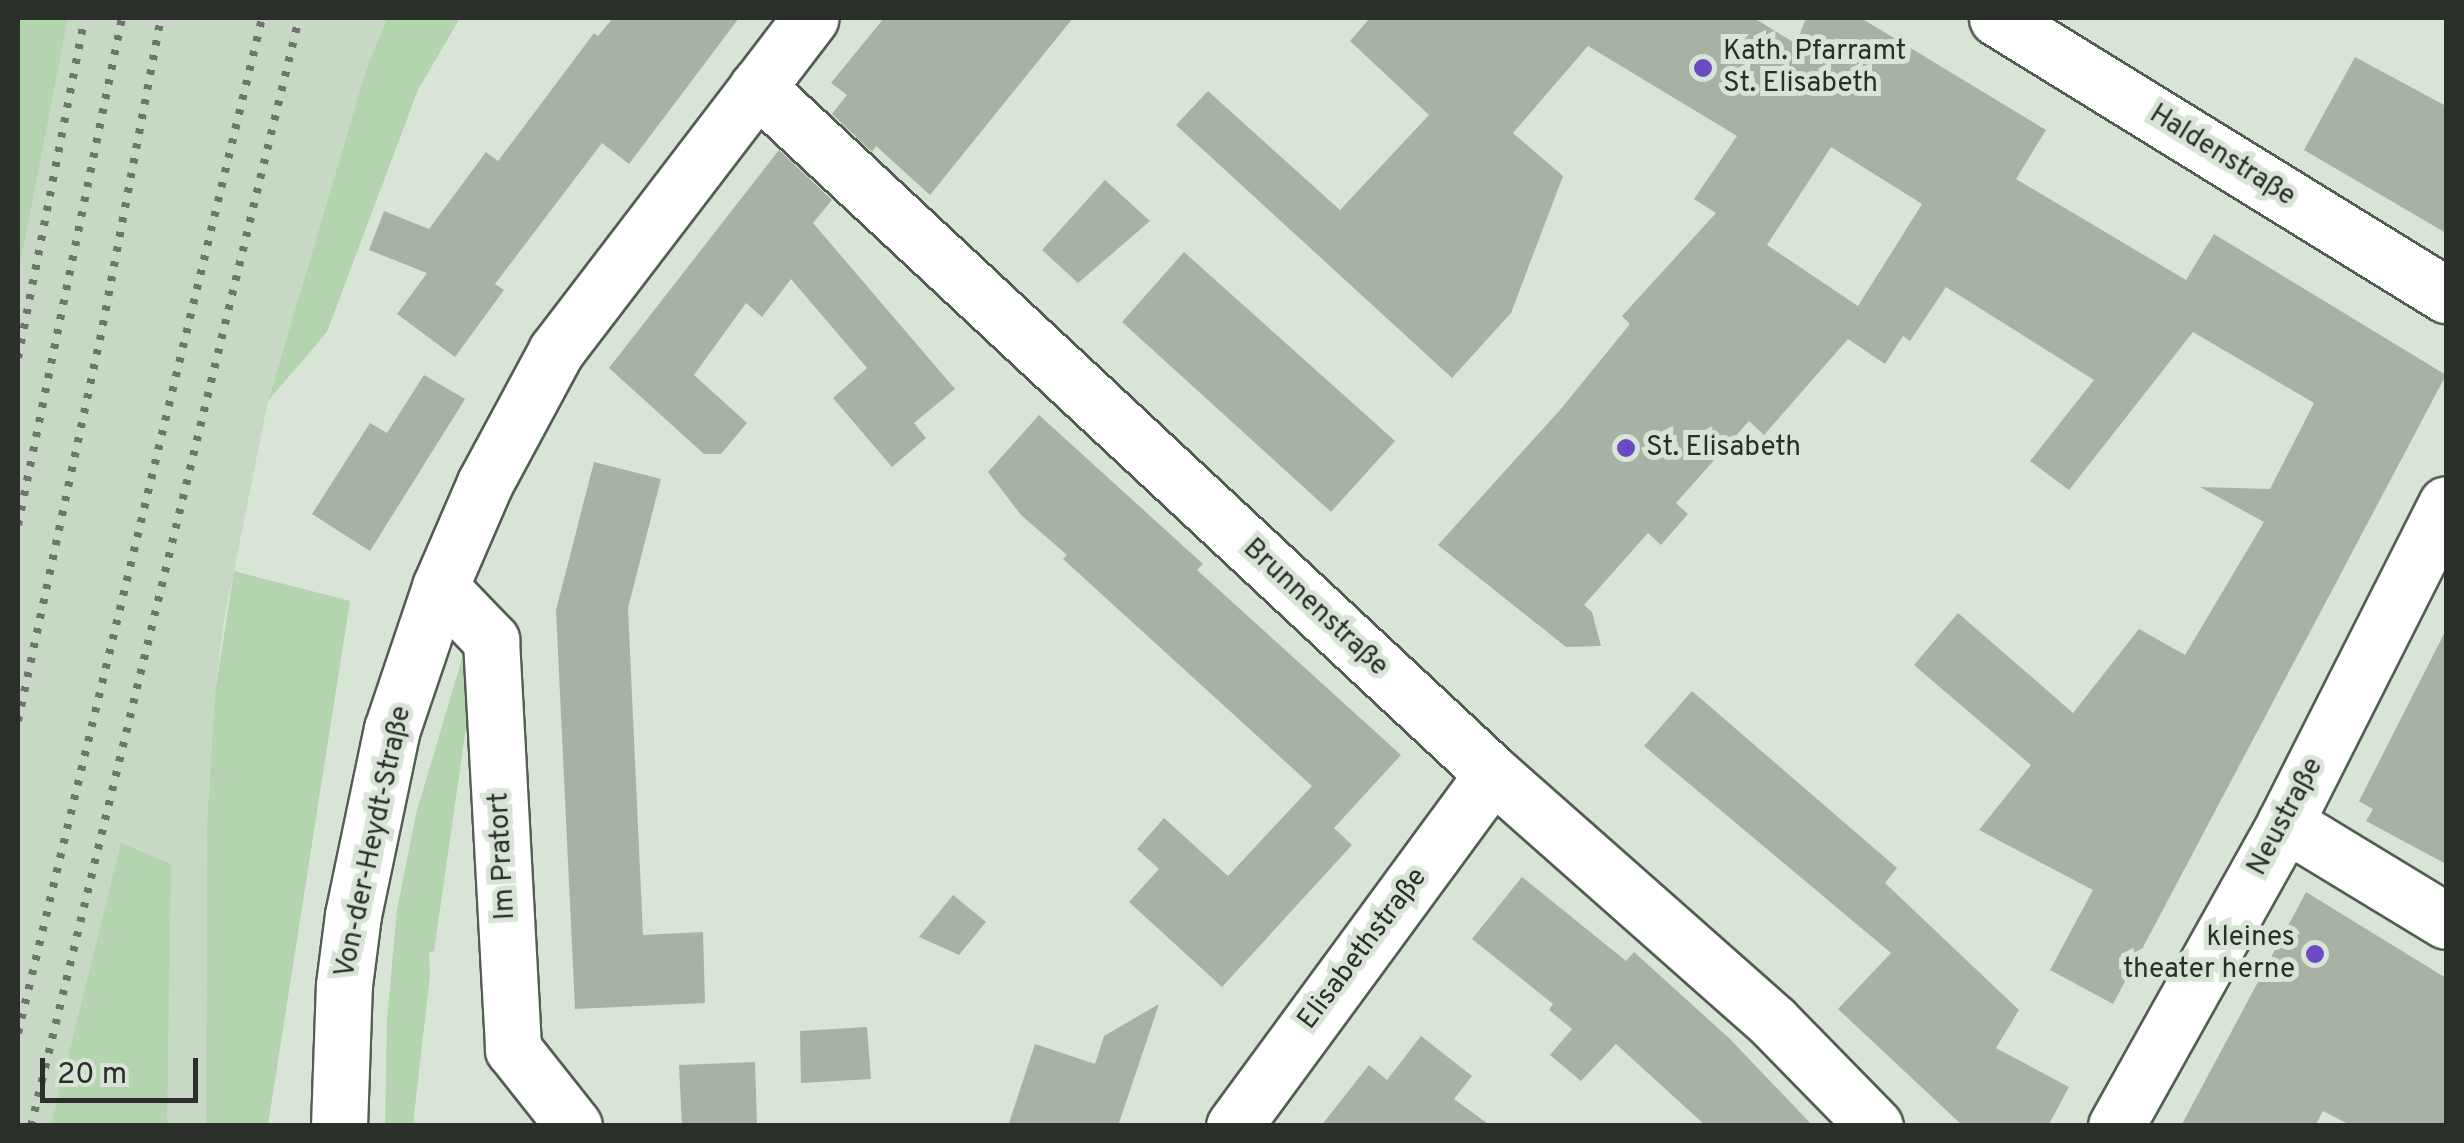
<!DOCTYPE html>
<meta charset="utf-8">
<style>
body{margin:0}
#map{position:relative;width:2464px;height:1143px;overflow:hidden;background:#d8e5d6;font-family:Overpass,sans-serif}
div>[style]{position:absolute}
.built>*{inset:0;background:#c7d9c5}
.green>*{inset:0;background:#b4d4af}
.building>*{inset:0;background:#a7b2a5}
.roads{filter:drop-shadow(2px 0 #535e52) drop-shadow(-2px 0 #535e52) drop-shadow(0 2px #535e52) drop-shadow(0 -2px #535e52)}
.minor>*{height:55px;margin:-27.5px;padding:0 27.5px;transform-origin:27.5px;border-radius:27.5px;background:#fff}
.rail>*{height:8px;margin-top:-4px;transform-origin:0;background:repeating-linear-gradient(90deg,#6d756c 0 5px,transparent 0 15px)}
.dots>*{width:28px;height:28px;translate:-50% -50%;box-sizing:border-box;border:5px solid #d8e5d6;border-radius:50%}
span{translate:-50% -50%;white-space:nowrap;text-align:center;line-height:1.15;-webkit-text-stroke:10px #d8e5d6;paint-order:stroke}
.poi-label{font-size:28px;color:#2b2f2a}
.left{translate:0 -50%;text-align:left}
.right{translate:-100% -50%;text-align:right}
.street-label{font-size:28px;color:#2b2f2a}
.frame{position:absolute;inset:0;border:20px solid #2b2f2a;pointer-events:none}
.scale{position:absolute;left:40px;top:1058px;width:158px;height:45px;box-sizing:border-box;border:5px solid #2b2f2a;border-top:0;padding-left:12px;font-size:30px;line-height:35px;white-space:nowrap;color:#2b2f2a;-webkit-text-stroke:8px #d8e5d6;paint-order:stroke}
</style>
<div id="map">
<div class="built">
<div style="clip-path:polygon(18px 18px,387px 18px,366px 70px,268px 401px,224px 620px,215px 694px,207px 823px,206px 1125px,18px 1125px)"></div>
</div>
<div class="green">
<div style="clip-path:polygon(18px 18px,68px 18px,18px 275px)"></div>
<div style="clip-path:polygon(387px 18px,460px 18px,418px 90px,327px 332px,268px 401px,366px 70px)"></div>
<div style="clip-path:polygon(234px 571px,350px 601px,268px 1125px,206px 1125px,207px 823px,215px 693px)"></div>
<div style="clip-path:polygon(463px 655px,473px 658px,468px 714px,434px 951px,429px 952px,430px 975px,413px 1125px,385px 1126px,387px 1020px,397px 910px,416px 814px)"></div>
<div style="clip-path:polygon(121px 843px,171px 864px,167px 1125px,51px 1125px)"></div>
</div>
<div class="building">
<div style="clip-path:polygon(613px 18px,739px 18px,629px 164px,602px 143px,495px 284px,504px 290px,455px 357px,397px 314px,427px 273px,369px 250px,384px 211px,429px 229px,486px 152px,498px 161px,594px 33px,598px 36px)"></div>
<div style="clip-path:polygon(884px 18px,1073px 18px,930px 195px,876px 146px,872px 152px,832px 114px,847px 95px,831px 83px)"></div>
<div style="clip-path:polygon(evenodd,1370px 18px,1754px 18px,1796px 44px,1806px 18px,1861px 18px,2046px 130px,2016px 179px,2186px 280px,2214px 234px,2446px 375px,2113px 1004px,2050px 970px,2093px 890px,1979px 830px,2031px 765px,1914px 665px,1958px 613px,2073px 713px,2139px 629px,2185px 655px,2264px 522px,2200px 487px,2270px 489px,2314px 403px,2193px 332px,2069px 490px,2030px 461px,2094px 380px,1946px 287px,1910px 341px,1903px 336px,1885px 364px,1848px 339px,1764px 435px,1749px 421px,1676px 503px,1688px 514px,1661px 545px,1648px 533px,1584px 605px,1592px 612px,1601px 646px,1566px 647px,1438px 545px,1560px 410px,1630px 324px,1622px 316px,1716px 213px,1694px 199px,1737px 136px,1588px 46px,1513px 133px,1563px 176px,1511px 313px,1452px 378px,1176px 125px,1208px 91px,1340px 210px,1429px 115px,1350px 41px,1370px 18px,1831px 147px,1922px 204px,1858px 306px,1767px 245px,1831px 147px)"></div>
<div style="clip-path:polygon(2355px 57px,2446px 106px,2446px 233px,2304px 150px)"></div>
<div style="clip-path:polygon(779px 150px,832px 200px,813px 223px,955px 389px,914px 423px,926px 438px,892px 467px,833px 398px,867px 368px,791px 279px,762px 317px,746px 303px,694px 375px,747px 423px,721px 454px,704px 454px,609px 368px)"></div>
<div style="clip-path:polygon(1105px 180px,1150px 221px,1078px 283px,1042px 250px)"></div>
<div style="clip-path:polygon(1184px 252px,1395px 441px,1331px 512px,1122px 322px)"></div>
<div style="clip-path:polygon(424px 375px,465px 399px,370px 551px,312px 514px,370px 423px,387px 433px)"></div>
<div style="clip-path:polygon(1039px 415px,1203px 564px,1197px 570px,1401px 755px,1334px 828px,1352px 845px,1222px 987px,1129px 902px,1159px 869px,1137px 849px,1164px 818px,1228px 876px,1312px 786px,1063px 559px,1067px 555px,1021px 515px,988px 472px)"></div>
<div style="clip-path:polygon(594px 462px,661px 479px,628px 608px,643px 935px,703px 932px,705px 1003px,575px 1009px,556px 610px)"></div>
<div style="clip-path:polygon(2446px 630px,2446px 864px,2366px 821px,2373px 809px,2359px 801px)"></div>
<div style="clip-path:polygon(1692px 691px,1897px 868px,1885px 883px,2019px 1010px,1996px 1048px,2069px 1087px,2048px 1126px,1963px 1126px,1838px 1009px,1891px 953px,1644px 746px)"></div>
<div style="clip-path:polygon(1522px 877px,1626px 961px,1634px 952px,1730px 1039px,1813px 1126px,1706px 1126px,1616px 1044px,1581px 1081px,1550px 1055px,1572px 1029px,1549px 1010px,1553px 1004px,1472px 939px)"></div>
<div style="clip-path:polygon(2306px 892px,2446px 978px,2446px 1126px,2352px 1126px,2323px 1111px,2315px 1126px,2181px 1126px)"></div>
<div style="clip-path:polygon(953px 895px,986px 922px,959px 955px,919px 937px)"></div>
<div style="clip-path:polygon(1159px 1004px,1118px 1126px,1008px 1126px,1035px 1044px,1095px 1064px,1104px 1036px)"></div>
<div style="clip-path:polygon(867px 1027px,871px 1079px,801px 1083px,800px 1031px)"></div>
<div style="clip-path:polygon(1421px 1036px,1472px 1076px,1454px 1099px,1491px 1126px,1321px 1126px,1369px 1065px,1387px 1080px)"></div>
<div style="clip-path:polygon(755px 1062px,757px 1126px,682px 1126px,679px 1065px)"></div>
</div>
<div class="roads">
<div class="minor">
<div style="left:1997px;top:18px;width:528px;rotate:31.67deg"></div>
<div style="left:757px;top:87px;width:1007px;rotate:43.03deg"></div>
<div style="left:1493px;top:774px;width:375px;rotate:41.5deg"></div>
<div style="left:1774px;top:1023px;width:144px;rotate:45.6deg"></div>
<div style="left:440px;top:587px;width:74px;rotate:46.1deg"></div>
<div style="left:491px;top:640px;width:410px;rotate:86.9deg"></div>
<div style="left:513px;top:1049px;width:98px;rotate:51.6deg"></div>
<div style="left:2285px;top:823px;width:188px;rotate:31.3deg"></div>
<div style="left:339px;top:1126px;width:141px;rotate:-88deg"></div>
<div style="left:344px;top:985px;width:71px;rotate:-82.7deg"></div>
<div style="left:353px;top:915px;width:190px;rotate:-78.2deg"></div>
<div style="left:392px;top:729px;width:150px;rotate:-71.3deg"></div>
<div style="left:440px;top:587px;width:113px;rotate:-66.6deg"></div>
<div style="left:485px;top:483px;width:150px;rotate:-61.7deg"></div>
<div style="left:556px;top:351px;width:419px;rotate:-52.6deg"></div>
<div style="left:1234px;top:1126px;width:437px;rotate:-53.7deg"></div>
<div style="left:2116px;top:1126px;width:347px;rotate:-60.8deg"></div>
<div style="left:2285px;top:823px;width:357px;rotate:-63.2deg"></div>
</div>
</div>
<div class="rail">
<div style="left:18px;top:358px;width:347px;rotate:-78.9deg"></div>
<div style="left:18px;top:525px;width:518px;rotate:-78.41deg"></div>
<div style="left:18px;top:721px;width:390px;rotate:-77.9deg"></div>
<div style="left:100px;top:340px;width:328px;rotate:-79.3deg"></div>
<div style="left:18px;top:1033px;width:1044px;rotate:-76.48deg"></div>
<div style="left:31px;top:1126px;width:1140px;rotate:-76.4deg"></div>
</div>
<div class="dots">
<div style="left:1703px;top:68px;background:#6b4ac3"></div>
<div style="left:1626px;top:448px;background:#6b4ac3"></div>
<div style="left:2315px;top:954px;background:#6b4ac3"></div>
</div>
<div class="poi-label">
<span class="left" style="left:1723px;top:68px">Kath. Pfarramt<br>St. Elisabeth</span>
<span class="left" style="left:1646px;top:448px">St. Elisabeth</span>
<span class="right" style="left:2295px;top:954px">kleines<br>theater herne</span>
</div>
<div class="street-label">
<span style="left:2222px;top:156px;rotate:32deg">Haldenstraße</span>
<span style="left:1315px;top:608px;rotate:43deg">Brunnenstraße</span>
<span style="left:2286px;top:817px;rotate:-62deg">Neustraße</span>
<span style="left:374px;top:842px;rotate:-78deg">Von-der-Heydt-Straße</span>
<span style="left:503px;top:856px;rotate:-93deg">Im Pratort</span>
<span style="left:1363px;top:949px;rotate:-53deg">Elisabethstraße</span>
</div>
<div class="frame"></div>
<div class="scale">20 m</div>
</div>
